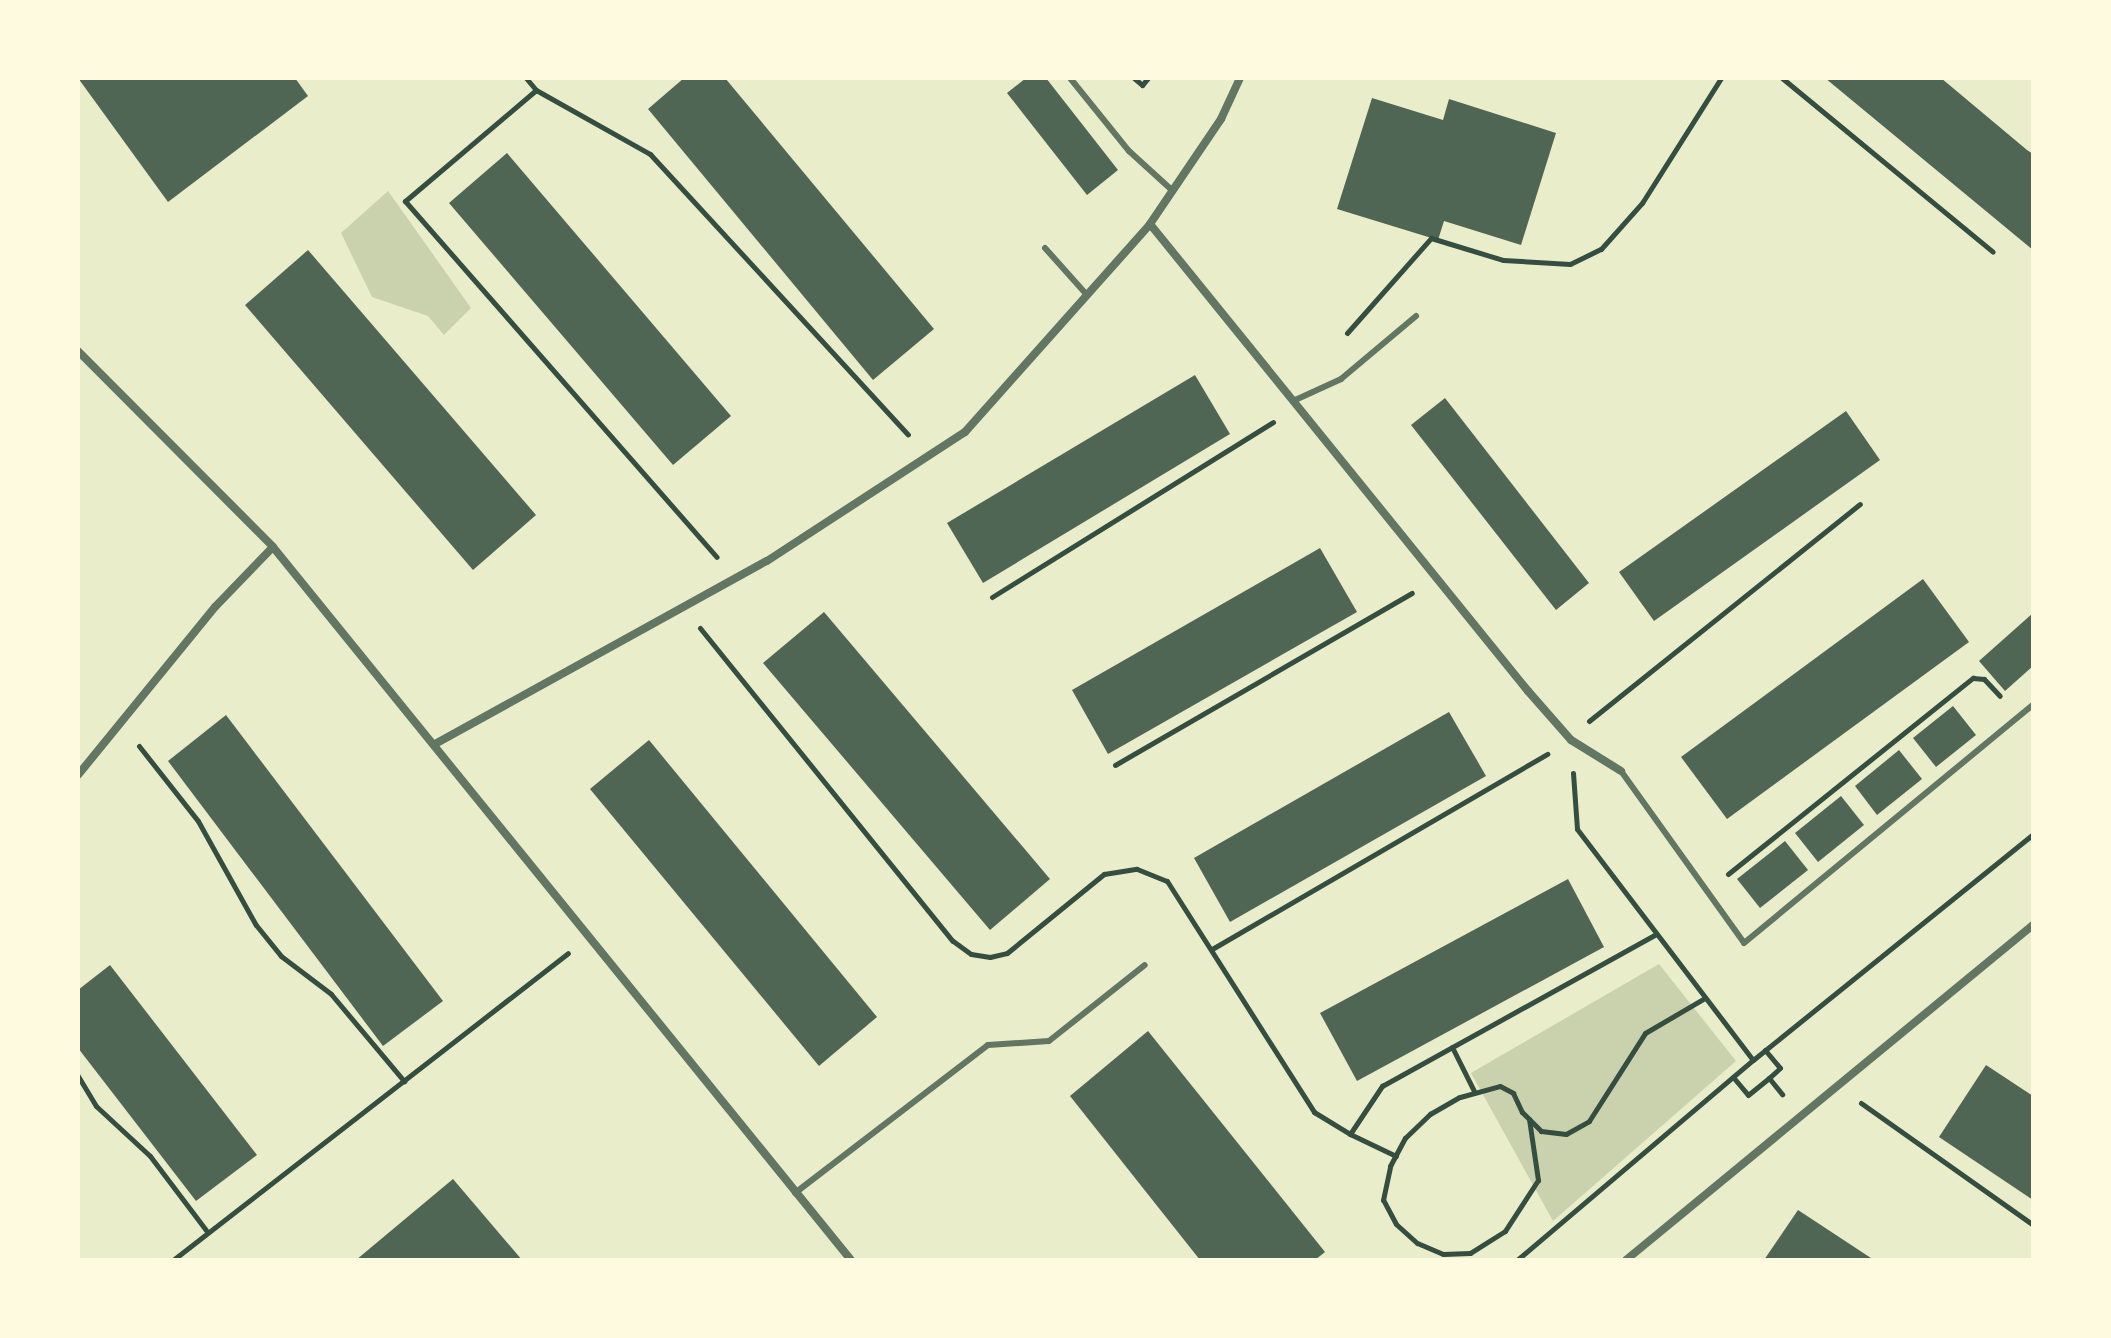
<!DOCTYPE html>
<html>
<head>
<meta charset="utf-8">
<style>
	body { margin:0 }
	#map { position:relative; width:2111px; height:1338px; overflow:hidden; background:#e9edc9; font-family:Barlow,sans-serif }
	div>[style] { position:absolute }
	.green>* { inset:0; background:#cad2ad }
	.building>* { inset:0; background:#4f6655 }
	.path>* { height:5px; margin:-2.5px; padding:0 2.5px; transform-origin:2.5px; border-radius:2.5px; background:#344e41 }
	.service>* { height:6px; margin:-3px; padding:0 3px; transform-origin:3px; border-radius:3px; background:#617663 }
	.minor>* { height:8px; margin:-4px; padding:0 4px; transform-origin:4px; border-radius:4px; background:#617663 }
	span { translate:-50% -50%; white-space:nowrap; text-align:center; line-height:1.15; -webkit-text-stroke:6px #fefae0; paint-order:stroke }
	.frame { position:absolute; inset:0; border:80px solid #fefae0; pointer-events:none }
</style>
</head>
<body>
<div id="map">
	<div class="green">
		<i style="clip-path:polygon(388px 191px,471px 308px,444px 335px,428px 316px,372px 297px,341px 233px)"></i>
		<i style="clip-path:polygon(1659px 964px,1736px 1061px,1553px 1221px,1471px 1073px)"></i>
	</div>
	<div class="building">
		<i style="clip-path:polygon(78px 78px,295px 78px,308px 96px,168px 202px)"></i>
		<i style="clip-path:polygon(684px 78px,725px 78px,934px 329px,873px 380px,648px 109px)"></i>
		<i style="clip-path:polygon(1026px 78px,1046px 78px,1118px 170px,1087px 195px,1007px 93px)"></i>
		<i style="clip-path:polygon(1825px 78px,1941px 78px,2027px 150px,2033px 154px,2033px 250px)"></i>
		<i style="clip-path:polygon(1372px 98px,1443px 120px,1449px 99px,1556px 133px,1521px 245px,1444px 221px,1438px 240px,1337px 209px)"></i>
		<i style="clip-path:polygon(507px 153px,731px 416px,673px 465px,449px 203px)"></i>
		<i style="clip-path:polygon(308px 250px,536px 515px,473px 570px,245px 305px)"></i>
		<i style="clip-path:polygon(1195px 375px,1230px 434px,983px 583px,947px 523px)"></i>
		<i style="clip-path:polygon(1445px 398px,1589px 583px,1556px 610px,1411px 425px)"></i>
		<i style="clip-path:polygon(1846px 411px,1880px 460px,1654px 621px,1619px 572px)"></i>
		<i style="clip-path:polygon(1320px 548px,1357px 612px,1108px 754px,1072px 690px)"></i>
		<i style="clip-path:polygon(1923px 579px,1969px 642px,1727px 819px,1681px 757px)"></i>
		<i style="clip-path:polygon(824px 612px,1050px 879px,990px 930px,763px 663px)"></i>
		<i style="clip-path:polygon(2033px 613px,2033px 666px,2005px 691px,1979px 661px)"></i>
		<i style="clip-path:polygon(1953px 706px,1976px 735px,1936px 767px,1913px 738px)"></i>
		<i style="clip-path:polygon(1449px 712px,1486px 776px,1230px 922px,1194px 858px)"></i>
		<i style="clip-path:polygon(226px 715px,443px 1001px,383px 1046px,168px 761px)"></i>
		<i style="clip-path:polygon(649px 740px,877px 1017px,819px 1066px,590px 789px)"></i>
		<i style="clip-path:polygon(1899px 750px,1922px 779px,1877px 815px,1855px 786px)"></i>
		<i style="clip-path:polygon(1841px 796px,1864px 825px,1818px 862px,1795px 833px)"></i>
		<i style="clip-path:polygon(1785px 841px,1808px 870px,1760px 908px,1737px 879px)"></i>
		<i style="clip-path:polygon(1568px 879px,1604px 947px,1357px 1081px,1320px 1013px)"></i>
		<i style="clip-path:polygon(110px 965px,257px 1155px,196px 1201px,78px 1048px,78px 990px)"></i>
		<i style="clip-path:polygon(1148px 1031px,1325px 1252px,1315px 1260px,1200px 1260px,1070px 1096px)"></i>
		<i style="clip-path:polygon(1986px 1065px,2033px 1096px,2033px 1200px,1939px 1137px)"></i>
		<i style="clip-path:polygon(453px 1179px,522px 1260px,356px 1260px)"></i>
		<i style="clip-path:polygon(1798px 1210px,1874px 1260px,1764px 1260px)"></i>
	</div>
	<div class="path">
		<i style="left:526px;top:78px;width:16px;rotate:50deg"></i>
		<i style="left:536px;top:90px;width:131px;rotate:29.3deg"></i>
		<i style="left:650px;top:154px;width:381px;rotate:47.4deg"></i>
		<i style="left:1134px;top:78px;width:11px;rotate:41deg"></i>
		<i style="left:1142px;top:85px;width:9px;rotate:-49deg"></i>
		<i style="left:1782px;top:78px;width:273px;rotate:39.5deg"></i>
		<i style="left:536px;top:90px;width:172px;rotate:139.7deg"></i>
		<i style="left:405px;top:201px;width:473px;rotate:48.8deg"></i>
		<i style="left:1347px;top:333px;width:127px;rotate:-48.5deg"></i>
		<i style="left:1431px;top:238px;width:75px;rotate:17deg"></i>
		<i style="left:1503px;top:260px;width:67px;rotate:3.4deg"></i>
		<i style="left:1570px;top:264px;width:34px;rotate:-26deg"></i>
		<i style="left:1601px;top:249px;width:62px;rotate:-48.3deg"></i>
		<i style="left:1642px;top:203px;width:148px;rotate:-57.7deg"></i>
		<i style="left:992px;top:597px;width:331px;rotate:-31.9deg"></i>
		<i style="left:700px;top:628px;width:402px;rotate:51.1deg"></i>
		<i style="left:953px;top:941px;width:22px;rotate:36deg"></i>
		<i style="left:971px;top:954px;width:19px;rotate:9deg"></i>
		<i style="left:990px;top:957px;width:17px;rotate:-13deg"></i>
		<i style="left:1007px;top:953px;width:125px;rotate:-39.2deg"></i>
		<i style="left:1104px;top:874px;width:33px;rotate:-9deg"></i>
		<i style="left:1137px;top:869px;width:32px;rotate:22deg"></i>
		<i style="left:1167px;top:881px;width:274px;rotate:57.5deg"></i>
		<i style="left:1314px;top:1112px;width:42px;rotate:31.4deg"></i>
		<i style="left:1350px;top:1134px;width:58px;rotate:-56.3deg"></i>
		<i style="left:1382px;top:1086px;width:313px;rotate:-29deg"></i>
		<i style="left:1589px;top:721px;width:347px;rotate:-38.7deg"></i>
		<i style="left:139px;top:746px;width:95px;rotate:51.8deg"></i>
		<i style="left:198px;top:821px;width:119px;rotate:60.9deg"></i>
		<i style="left:256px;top:925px;width:40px;rotate:51deg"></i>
		<i style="left:281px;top:956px;width:63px;rotate:37.2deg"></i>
		<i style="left:331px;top:994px;width:114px;rotate:50deg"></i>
		<i style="left:1115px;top:765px;width:343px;rotate:-30.1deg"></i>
		<i style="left:1573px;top:773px;width:56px;rotate:85.9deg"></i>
		<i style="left:1577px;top:829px;width:290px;rotate:52.7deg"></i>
		<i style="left:1728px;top:874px;width:314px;rotate:-38.7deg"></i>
		<i style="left:1973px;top:678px;width:11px;rotate:5deg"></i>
		<i style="left:1984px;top:679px;width:23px;rotate:47deg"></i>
		<i style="left:1212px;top:949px;width:388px;rotate:-30.2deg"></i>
		<i style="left:1452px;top:1047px;width:49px;rotate:63.4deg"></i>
		<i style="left:1765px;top:1050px;width:23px;rotate:50deg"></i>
		<i style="left:1780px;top:1068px;width:15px;rotate:138deg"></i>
		<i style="left:1769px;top:1078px;width:21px;rotate:51deg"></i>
		<i style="left:78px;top:1076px;width:35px;rotate:59deg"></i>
		<i style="left:96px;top:1106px;width:74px;rotate:42.8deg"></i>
		<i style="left:150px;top:1156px;width:93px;rotate:52.9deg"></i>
		<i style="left:1733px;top:1077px;width:23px;rotate:50deg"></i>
		<i style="left:1748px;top:1095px;width:27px;rotate:-39deg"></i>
		<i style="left:1861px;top:1103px;width:211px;rotate:35.3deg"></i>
		<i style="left:1529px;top:1119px;width:62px;rotate:81.6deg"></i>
		<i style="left:1538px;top:1180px;width:61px;rotate:122.9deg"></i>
		<i style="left:1505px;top:1231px;width:41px;rotate:147.8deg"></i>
		<i style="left:1470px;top:1253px;width:27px;rotate:178deg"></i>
		<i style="left:1443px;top:1254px;width:28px;rotate:-157deg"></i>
		<i style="left:1417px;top:1243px;width:28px;rotate:-138deg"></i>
		<i style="left:1396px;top:1224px;width:27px;rotate:-118deg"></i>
		<i style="left:1383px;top:1200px;width:35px;rotate:-78deg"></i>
		<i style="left:1390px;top:1166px;width:32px;rotate:-62deg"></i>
		<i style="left:1405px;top:1138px;width:35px;rotate:-44deg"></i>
		<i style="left:1430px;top:1114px;width:34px;rotate:-30deg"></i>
		<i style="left:1460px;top:1097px;width:41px;rotate:-15.4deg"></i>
		<i style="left:1500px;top:1086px;width:15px;rotate:28deg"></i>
		<i style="left:1513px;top:1093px;width:21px;rotate:65deg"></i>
		<i style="left:1522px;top:1112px;width:27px;rotate:45deg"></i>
		<i style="left:1541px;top:1131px;width:25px;rotate:7deg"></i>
		<i style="left:1566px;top:1134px;width:26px;rotate:-29deg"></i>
		<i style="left:1589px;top:1121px;width:104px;rotate:-57.5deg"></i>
		<i style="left:1645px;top:1033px;width:69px;rotate:-30.3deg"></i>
		<i style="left:1350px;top:1134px;width:51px;rotate:25.6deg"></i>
		<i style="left:173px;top:1260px;width:500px;rotate:-37.85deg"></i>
		<i style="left:1517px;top:1260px;width:309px;rotate:-40.3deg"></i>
		<i style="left:1753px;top:1060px;width:360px;rotate:-38.9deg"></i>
	</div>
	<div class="service">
		<i style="left:1070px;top:78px;width:94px;rotate:51.1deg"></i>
		<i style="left:1129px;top:151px;width:59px;rotate:42.3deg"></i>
		<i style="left:1045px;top:248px;width:63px;rotate:48.2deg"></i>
		<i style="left:1293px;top:401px;width:53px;rotate:-24.6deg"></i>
		<i style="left:1341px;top:379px;width:98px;rotate:-40deg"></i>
		<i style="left:1621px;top:771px;width:211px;rotate:54.4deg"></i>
		<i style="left:1744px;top:943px;width:374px;rotate:-39.5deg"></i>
		<i style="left:795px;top:1193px;width:243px;rotate:-37.5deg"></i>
		<i style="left:988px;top:1045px;width:61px;rotate:-3.8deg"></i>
		<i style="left:1049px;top:1041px;width:122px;rotate:-38.4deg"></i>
	</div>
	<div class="minor">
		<i style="left:1150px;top:224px;width:601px;rotate:51.01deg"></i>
		<i style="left:1528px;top:691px;width:65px;rotate:48.7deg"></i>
		<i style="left:1571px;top:740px;width:59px;rotate:31.8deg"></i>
		<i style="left:78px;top:351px;width:276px;rotate:45.1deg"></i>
		<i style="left:273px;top:547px;width:918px;rotate:50.97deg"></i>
		<i style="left:435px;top:744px;width:379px;rotate:-28.9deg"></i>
		<i style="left:767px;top:561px;width:236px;rotate:-33.1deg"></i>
		<i style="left:965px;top:432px;width:278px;rotate:-48.3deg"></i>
		<i style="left:1150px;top:224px;width:127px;rotate:-55.9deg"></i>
		<i style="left:1221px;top:119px;width:45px;rotate:-65.1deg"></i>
		<i style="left:78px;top:775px;width:217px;rotate:-50.8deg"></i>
		<i style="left:215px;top:607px;width:83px;rotate:-46deg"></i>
		<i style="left:1626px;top:1260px;width:527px;rotate:-39.46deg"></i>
	</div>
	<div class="frame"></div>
</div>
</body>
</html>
